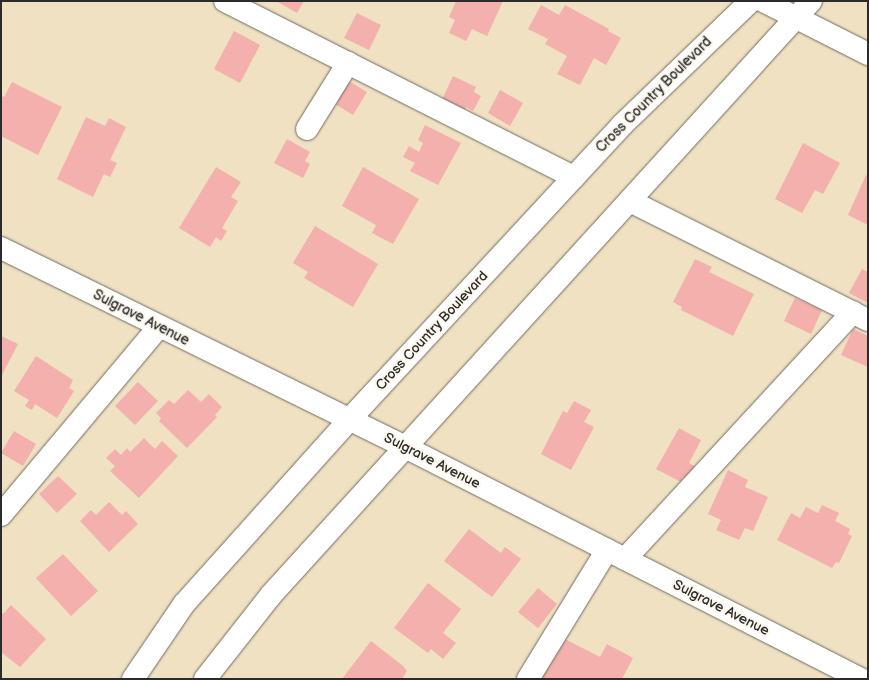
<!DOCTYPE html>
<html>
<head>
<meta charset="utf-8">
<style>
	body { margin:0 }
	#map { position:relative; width:869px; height:680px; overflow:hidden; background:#efe1c2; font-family:"Balsamiq Sans",sans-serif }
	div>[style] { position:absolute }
	.building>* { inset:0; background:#f3b0ac }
	.roads { filter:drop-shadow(0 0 1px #706b60) drop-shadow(0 0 1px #706b60) }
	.minor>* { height:22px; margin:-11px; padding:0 11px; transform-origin:11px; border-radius:11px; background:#fff }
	span { translate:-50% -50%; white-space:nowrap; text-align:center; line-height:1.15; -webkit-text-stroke:4px #fbf7ec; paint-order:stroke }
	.street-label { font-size:14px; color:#2b2b2b }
	.frame { position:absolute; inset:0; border:2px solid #2b2b2b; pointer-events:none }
</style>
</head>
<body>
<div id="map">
	<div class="building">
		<i style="clip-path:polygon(276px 1px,304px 1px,297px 13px)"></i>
		<i style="clip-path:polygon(456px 1px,503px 1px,487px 36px,472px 29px,466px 41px,449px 33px,455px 20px,449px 17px)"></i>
		<i style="clip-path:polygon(541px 5px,559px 15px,565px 5px,609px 29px,608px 31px,621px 38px,606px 65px,594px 58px,580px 85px,557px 74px,567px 56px,545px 44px,548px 39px,528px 29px)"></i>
		<i style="clip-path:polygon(357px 13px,381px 25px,369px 50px,344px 38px)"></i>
		<i style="clip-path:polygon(234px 31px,260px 45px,240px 83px,214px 69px)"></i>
		<i style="clip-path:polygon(453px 76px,476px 87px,474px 92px,481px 96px,473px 111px,466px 107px,464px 112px,442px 100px)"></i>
		<i style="clip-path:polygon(344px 78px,367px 92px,353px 115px,330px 101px)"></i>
		<i style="clip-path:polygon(12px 82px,62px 107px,38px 155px,1px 136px,1px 96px,4px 97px)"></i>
		<i style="clip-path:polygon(500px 90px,523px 103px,510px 126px,488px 113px)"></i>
		<i style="clip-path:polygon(86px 117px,105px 126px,109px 118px,126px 127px,110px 160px,117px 163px,110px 177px,104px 174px,93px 197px,57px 179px)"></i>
		<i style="clip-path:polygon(425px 125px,461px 143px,438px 185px,410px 171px,415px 163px,403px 157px,409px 146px,419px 152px,423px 143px,418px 140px)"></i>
		<i style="clip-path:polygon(287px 139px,310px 152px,305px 161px,310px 164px,303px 178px,274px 163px)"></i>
		<i style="clip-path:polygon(803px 143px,840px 163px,823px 194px,815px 190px,802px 213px,775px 199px)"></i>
		<i style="clip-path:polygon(216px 167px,241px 182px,231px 197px,238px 201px,222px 228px,227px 231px,221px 241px,216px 237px,210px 247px,179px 228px)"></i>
		<i style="clip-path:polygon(363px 167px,419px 199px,393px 244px,372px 233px,376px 225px,342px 206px)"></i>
		<i style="clip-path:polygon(866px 175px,868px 176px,868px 225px,848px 215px)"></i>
		<i style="clip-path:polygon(315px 226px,378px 264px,353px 307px,304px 278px,308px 272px,293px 263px)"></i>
		<i style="clip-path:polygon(695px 259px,712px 267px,709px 272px,754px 294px,733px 336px,681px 310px,682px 307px,673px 302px)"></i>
		<i style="clip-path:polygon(862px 269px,868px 272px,868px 303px,849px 293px)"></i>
		<i style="clip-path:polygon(795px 298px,822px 310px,811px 334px,784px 321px)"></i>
		<i style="clip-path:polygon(853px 329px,868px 336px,868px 367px,841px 355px)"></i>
		<i style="clip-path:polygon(1px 336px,18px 344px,1px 377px)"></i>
		<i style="clip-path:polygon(36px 356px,73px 380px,69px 388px,74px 391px,57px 418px,35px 404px,32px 410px,25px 406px,29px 400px,14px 391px)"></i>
		<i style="clip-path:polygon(138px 382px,158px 401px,135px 425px,115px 406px)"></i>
		<i style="clip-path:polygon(188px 390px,201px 402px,209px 394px,222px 407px,215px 415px,217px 417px,187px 448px,159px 421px,161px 418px,156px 413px,169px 400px,174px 404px)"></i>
		<i style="clip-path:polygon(574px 401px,591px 410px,584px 422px,594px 427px,571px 470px,541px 454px,563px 411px,567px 413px)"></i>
		<i style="clip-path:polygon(679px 428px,701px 440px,689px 463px,696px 467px,689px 480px,683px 477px,681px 482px,656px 469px)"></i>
		<i style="clip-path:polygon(14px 431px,36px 444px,23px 466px,1px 453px)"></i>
		<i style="clip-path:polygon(144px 438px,155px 449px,162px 441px,178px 456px,139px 498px,110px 471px,115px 466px,106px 458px,115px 449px,121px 455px,127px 448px,130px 452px)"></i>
		<i style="clip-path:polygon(728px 470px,748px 480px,745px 487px,768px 497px,753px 531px,745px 528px,739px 540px,716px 530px,721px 520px,708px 514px)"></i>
		<i style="clip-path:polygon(58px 476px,77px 494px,57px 513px,39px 494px)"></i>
		<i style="clip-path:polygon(109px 502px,122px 515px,126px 511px,138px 524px,109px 552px,80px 521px,91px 510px,96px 515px)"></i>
		<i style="clip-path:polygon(822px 505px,839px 513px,835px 521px,850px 529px,848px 534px,852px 536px,839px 563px,836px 562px,832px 568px,777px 540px,791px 513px,800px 518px,806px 507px,818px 513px)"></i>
		<i style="clip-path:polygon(469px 529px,501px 553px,505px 547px,521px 559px,492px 597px,444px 561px)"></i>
		<i style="clip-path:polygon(63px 554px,98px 591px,71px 616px,36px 578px)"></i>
		<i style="clip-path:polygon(428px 583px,461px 609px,443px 633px,456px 643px,443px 659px,431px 649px,428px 653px,394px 628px)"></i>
		<i style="clip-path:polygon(538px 588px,557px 604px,538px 628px,518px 612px)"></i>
		<i style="clip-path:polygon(11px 605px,46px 639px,20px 667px,1px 652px,1px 612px,3px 614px)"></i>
		<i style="clip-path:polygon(563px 638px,600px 657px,607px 644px,633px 658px,622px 679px,541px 679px)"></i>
		<i style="clip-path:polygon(371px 641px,403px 666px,407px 671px,402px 679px,342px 679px)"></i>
	</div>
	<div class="roads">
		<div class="minor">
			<i style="left:225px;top:1px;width:391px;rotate:26.8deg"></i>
			<i style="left:763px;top:1px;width:118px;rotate:26.8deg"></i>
			<i style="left:307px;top:129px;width:78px;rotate:-58.2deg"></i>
			<i style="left:630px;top:201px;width:266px;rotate:26.6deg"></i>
			<i style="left:1px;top:248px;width:450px;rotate:26.2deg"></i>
			<i style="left:405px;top:447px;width:512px;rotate:26.97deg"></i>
			<i style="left:1px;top:515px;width:246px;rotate:-50deg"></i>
			<i style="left:625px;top:559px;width:336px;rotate:-47.3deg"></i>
			<i style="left:133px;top:679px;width:91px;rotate:-55.8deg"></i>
			<i style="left:184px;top:604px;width:247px;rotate:-48.1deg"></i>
			<i style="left:349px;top:420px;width:402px;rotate:-47.2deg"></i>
			<i style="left:622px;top:125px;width:179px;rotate:-43.9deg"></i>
			<i style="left:205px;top:679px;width:107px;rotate:-51.8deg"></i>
			<i style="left:271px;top:595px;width:803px;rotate:-47.73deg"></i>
			<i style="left:528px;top:679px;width:151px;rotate:-58.5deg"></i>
		</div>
	</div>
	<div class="street-label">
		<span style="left:654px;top:95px;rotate:-45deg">Cross Country Boulevard</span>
		<span style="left:141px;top:318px;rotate:27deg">Sulgrave Avenue</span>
		<span style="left:432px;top:331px;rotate:-47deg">Cross Country Boulevard</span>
		<span style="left:432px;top:461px;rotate:27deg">Sulgrave Avenue</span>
		<span style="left:721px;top:608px;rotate:27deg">Sulgrave Avenue</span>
	</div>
	<div class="frame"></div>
</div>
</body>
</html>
